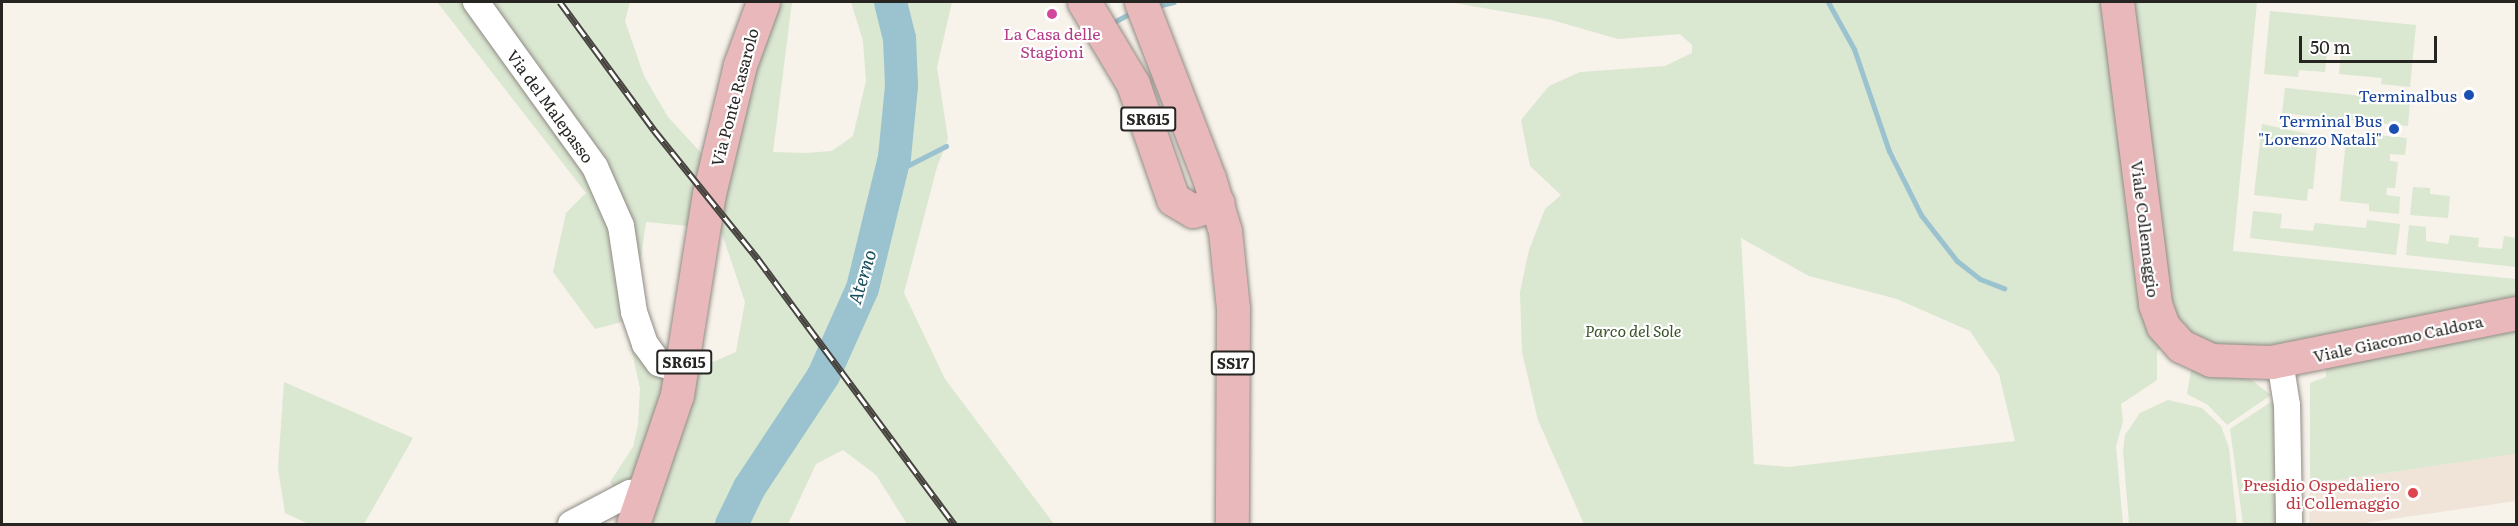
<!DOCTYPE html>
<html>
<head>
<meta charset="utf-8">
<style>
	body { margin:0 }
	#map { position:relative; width:2518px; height:526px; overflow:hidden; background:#f7f2ea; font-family:Literata,serif }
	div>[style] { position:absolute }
	.built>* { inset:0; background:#efe4d7 }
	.green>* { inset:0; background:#dae7d1 }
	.stream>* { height:5px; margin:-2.5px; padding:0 2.5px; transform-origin:2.5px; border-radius:2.5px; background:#9bc2cf }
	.river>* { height:33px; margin:-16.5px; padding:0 16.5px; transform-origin:16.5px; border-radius:16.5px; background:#9bc2cf }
	.roads { filter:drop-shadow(0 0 2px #908b85) drop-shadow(0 0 2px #908b85) }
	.minor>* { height:26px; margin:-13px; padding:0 13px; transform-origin:13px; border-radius:13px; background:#fff }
	.major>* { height:33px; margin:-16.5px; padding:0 16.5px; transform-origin:16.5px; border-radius:16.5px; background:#e8b8bb }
	.rail>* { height:7px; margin-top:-3.5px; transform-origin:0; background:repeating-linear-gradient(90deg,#fff 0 14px,#474440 0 28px); box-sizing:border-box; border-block:2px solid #474440 }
	.dots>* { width:16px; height:16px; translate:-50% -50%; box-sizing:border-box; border:3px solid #fff; border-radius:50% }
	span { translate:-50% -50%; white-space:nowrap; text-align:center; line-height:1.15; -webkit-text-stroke:4.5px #fff; paint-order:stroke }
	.shield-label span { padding:2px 4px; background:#fff; border:2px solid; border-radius:4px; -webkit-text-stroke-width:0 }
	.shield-label { font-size:15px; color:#272522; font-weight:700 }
	.hotel-label { font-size:16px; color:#b23c85 }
	.transit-label { font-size:16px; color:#164399 }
	.right { translate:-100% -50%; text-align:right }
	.street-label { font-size:16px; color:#272522 }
	.park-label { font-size:16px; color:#395225; font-style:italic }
	.health-label { font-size:16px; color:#be3a42 }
	.water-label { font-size:18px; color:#174d5c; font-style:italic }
	.frame { position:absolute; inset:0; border:3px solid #272522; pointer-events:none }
	.scale { position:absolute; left:2299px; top:36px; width:138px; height:27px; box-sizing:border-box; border:3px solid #272522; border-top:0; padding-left:8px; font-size:18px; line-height:21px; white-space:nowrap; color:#272522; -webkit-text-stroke:4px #fff; paint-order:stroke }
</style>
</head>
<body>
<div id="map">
	<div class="built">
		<i style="clip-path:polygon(2516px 454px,2516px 501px,2357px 524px,2309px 524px,2310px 484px)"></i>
	</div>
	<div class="green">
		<i style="clip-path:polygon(437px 2px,630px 2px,625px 21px,644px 76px,668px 117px,703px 155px,689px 226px,646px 222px,637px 286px,645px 349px,692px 371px,736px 352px,745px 302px,719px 225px,755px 54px,776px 2px,792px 2px,773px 152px,807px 153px,832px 151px,853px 136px,866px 81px,863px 41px,851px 2px,952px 2px,937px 67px,948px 139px,937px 167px,904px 293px,945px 379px,1054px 524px,907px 524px,876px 475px,843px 450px,816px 464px,788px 524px,640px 524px,610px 482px,633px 447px,638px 425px,640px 388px,625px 321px,595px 329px,553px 272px,566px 213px,586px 193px)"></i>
		<i style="clip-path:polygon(evenodd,1449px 2px,2257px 2px,2233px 251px,2516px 279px,2516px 301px,2280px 349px,2215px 344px,2182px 329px,2157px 351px,2157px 380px,2121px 404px,2123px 421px,2116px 446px,2123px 524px,1584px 524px,1538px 420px,1522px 352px,1520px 292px,1529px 250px,1545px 209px,1561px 195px,1530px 166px,1521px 120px,1549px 86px,1580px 72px,1665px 66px,1692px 53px,1692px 45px,1680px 34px,1618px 39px,1552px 20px,1449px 2px,1741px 238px,1809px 276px,1897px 299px,1970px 331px,1999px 374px,2015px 441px,1788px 467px,1754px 464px,1741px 238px)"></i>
		<i style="clip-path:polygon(2270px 11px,2416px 25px,2410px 87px,2381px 84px,2382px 78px,2339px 74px,2342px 43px,2328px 42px,2325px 72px,2299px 70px,2298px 77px,2264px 74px)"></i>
		<i style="clip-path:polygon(2285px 88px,2410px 101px,2408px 126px,2282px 113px)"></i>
		<i style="clip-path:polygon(2262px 124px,2318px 136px,2313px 189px,2308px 189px,2307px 201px,2254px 195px)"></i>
		<i style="clip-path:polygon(2377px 135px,2407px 138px,2405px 155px,2390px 154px,2390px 161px,2398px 162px,2395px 188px,2387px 188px,2386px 195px,2400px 197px,2399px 214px,2369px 211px,2369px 204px,2340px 201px,2346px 139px,2376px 141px)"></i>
		<i style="clip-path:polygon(2413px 187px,2430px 188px,2430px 194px,2450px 196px,2448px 218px,2410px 215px)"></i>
		<i style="clip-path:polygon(2253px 211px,2282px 214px,2280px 228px,2313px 231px,2315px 223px,2366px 228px,2367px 220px,2400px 224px,2396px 255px,2250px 238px)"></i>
		<i style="clip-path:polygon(2409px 225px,2426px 227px,2426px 241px,2448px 244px,2450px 235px,2479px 238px,2478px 247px,2502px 249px,2504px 236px,2516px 238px,2516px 267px,2406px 255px)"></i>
		<i style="clip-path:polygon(2516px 328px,2516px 454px,2310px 484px,2310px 383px,2326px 377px,2326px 366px)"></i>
		<i style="clip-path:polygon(2192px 365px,2250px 379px,2271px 395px,2227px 425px,2208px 405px,2187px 394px)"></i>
		<i style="clip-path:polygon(284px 382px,413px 438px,364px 524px,309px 524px,285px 513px,278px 468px)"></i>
		<i style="clip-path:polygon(2168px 400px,2202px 408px,2221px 426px,2229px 448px,2237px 524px,2129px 524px,2123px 451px,2125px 435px,2140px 413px)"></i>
		<i style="clip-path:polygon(2274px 400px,2282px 524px,2243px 524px,2230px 429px)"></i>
	</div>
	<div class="stream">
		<i style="left:1828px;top:2px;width:54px;rotate:61deg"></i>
		<i style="left:1854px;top:49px;width:108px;rotate:71.1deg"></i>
		<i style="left:1889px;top:151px;width:72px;rotate:63.4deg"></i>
		<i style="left:1921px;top:215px;width:58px;rotate:52deg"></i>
		<i style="left:1957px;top:261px;width:29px;rotate:38deg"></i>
		<i style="left:1980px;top:279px;width:26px;rotate:21deg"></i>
		<i style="left:1157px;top:6px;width:17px;rotate:-13deg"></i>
		<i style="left:1112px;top:23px;width:17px;rotate:-28deg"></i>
		<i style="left:889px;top:175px;width:64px;rotate:-27deg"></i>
	</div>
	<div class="river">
		<i style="left:731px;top:524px;width:41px;rotate:-64.1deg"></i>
		<i style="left:749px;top:487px;width:134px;rotate:-56.5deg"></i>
		<i style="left:823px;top:375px;width:95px;rotate:-65.9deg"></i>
		<i style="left:862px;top:288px;width:135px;rotate:-76.3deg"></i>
		<i style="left:894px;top:157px;width:72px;rotate:-84.4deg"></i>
		<i style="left:901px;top:85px;width:47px;rotate:-92.4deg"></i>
		<i style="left:899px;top:38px;width:37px;rotate:-104deg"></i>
	</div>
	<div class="roads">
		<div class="minor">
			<i style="left:476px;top:2px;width:203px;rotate:54.2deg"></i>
			<i style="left:595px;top:167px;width:64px;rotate:66.2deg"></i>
			<i style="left:621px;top:226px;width:87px;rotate:81.4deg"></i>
			<i style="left:634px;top:312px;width:34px;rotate:71deg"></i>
			<i style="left:645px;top:344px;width:24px;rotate:54deg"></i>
			<i style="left:659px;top:363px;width:24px;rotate:17deg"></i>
			<i style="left:2280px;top:361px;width:45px;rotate:81deg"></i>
			<i style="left:2287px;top:405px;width:119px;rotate:89deg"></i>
			<i style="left:571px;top:524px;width:67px;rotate:-27.7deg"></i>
			<i style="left:630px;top:493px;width:15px;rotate:-8deg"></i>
		</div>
		<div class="major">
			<i style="left:1084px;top:2px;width:96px;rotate:59.1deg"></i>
			<i style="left:1133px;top:84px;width:122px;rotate:70.8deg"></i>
			<i style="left:1173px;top:199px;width:23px;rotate:31deg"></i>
			<i style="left:1193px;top:211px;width:26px;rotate:-18deg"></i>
			<i style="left:1141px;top:2px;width:189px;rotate:68.9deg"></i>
			<i style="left:1209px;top:178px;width:55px;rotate:73.2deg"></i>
			<i style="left:1225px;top:231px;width:77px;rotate:84.1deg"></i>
			<i style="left:1233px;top:308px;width:216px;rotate:90.3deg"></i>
			<i style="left:2117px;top:2px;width:304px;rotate:82.8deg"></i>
			<i style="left:2155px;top:304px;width:23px;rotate:70deg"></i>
			<i style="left:2163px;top:326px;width:27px;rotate:48deg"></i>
			<i style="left:2181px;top:346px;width:33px;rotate:25deg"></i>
			<i style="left:2211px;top:360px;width:60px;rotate:1.9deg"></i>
			<i style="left:2271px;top:362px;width:250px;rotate:-11.3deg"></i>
			<i style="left:633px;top:524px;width:136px;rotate:-71.2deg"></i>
			<i style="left:677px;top:395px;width:204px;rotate:-81deg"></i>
			<i style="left:709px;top:194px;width:133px;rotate:-76.5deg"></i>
			<i style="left:740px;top:65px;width:67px;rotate:-69.9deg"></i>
		</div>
	</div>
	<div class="rail">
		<i style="left:560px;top:2px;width:159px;rotate:53.7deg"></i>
		<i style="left:654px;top:130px;width:166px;rotate:51.1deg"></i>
		<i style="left:758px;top:259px;width:330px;rotate:53.5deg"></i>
	</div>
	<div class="dots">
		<i style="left:1052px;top:14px;background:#d1479c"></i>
		<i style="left:2469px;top:95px;background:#1a4fb4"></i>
		<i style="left:2394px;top:129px;background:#1a4fb4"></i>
		<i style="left:2413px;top:493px;background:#e0444e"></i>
	</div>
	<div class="shield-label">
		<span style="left:1148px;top:119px">SR615</span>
		<span style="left:684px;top:362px">SR615</span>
		<span style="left:1233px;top:363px">SS17</span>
	</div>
	<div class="hotel-label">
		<span style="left:1052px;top:42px">La Casa delle<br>Stagioni</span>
	</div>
	<div class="transit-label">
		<span class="right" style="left:2457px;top:95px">Terminalbus</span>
		<span class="right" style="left:2382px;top:129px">Terminal Bus<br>"Lorenzo Natali"</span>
	</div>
	<div class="street-label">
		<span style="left:734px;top:97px;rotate:-75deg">Via Ponte Rasarolo</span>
		<span style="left:551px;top:106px;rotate:54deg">Via del Malepasso</span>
		<span style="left:2146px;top:229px;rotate:83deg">Viale Collemaggio</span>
		<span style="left:2398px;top:338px;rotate:-12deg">Viale Giacomo Caldora</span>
	</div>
	<div class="park-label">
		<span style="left:1633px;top:330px">Parco del Sole</span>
	</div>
	<div class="health-label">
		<span class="right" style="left:2400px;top:493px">Presidio Ospedaliero<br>di Collemaggio</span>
	</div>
	<div class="water-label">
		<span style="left:862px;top:277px;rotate:-73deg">Aterno</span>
	</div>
	<div class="frame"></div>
	<div class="scale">50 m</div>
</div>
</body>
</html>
